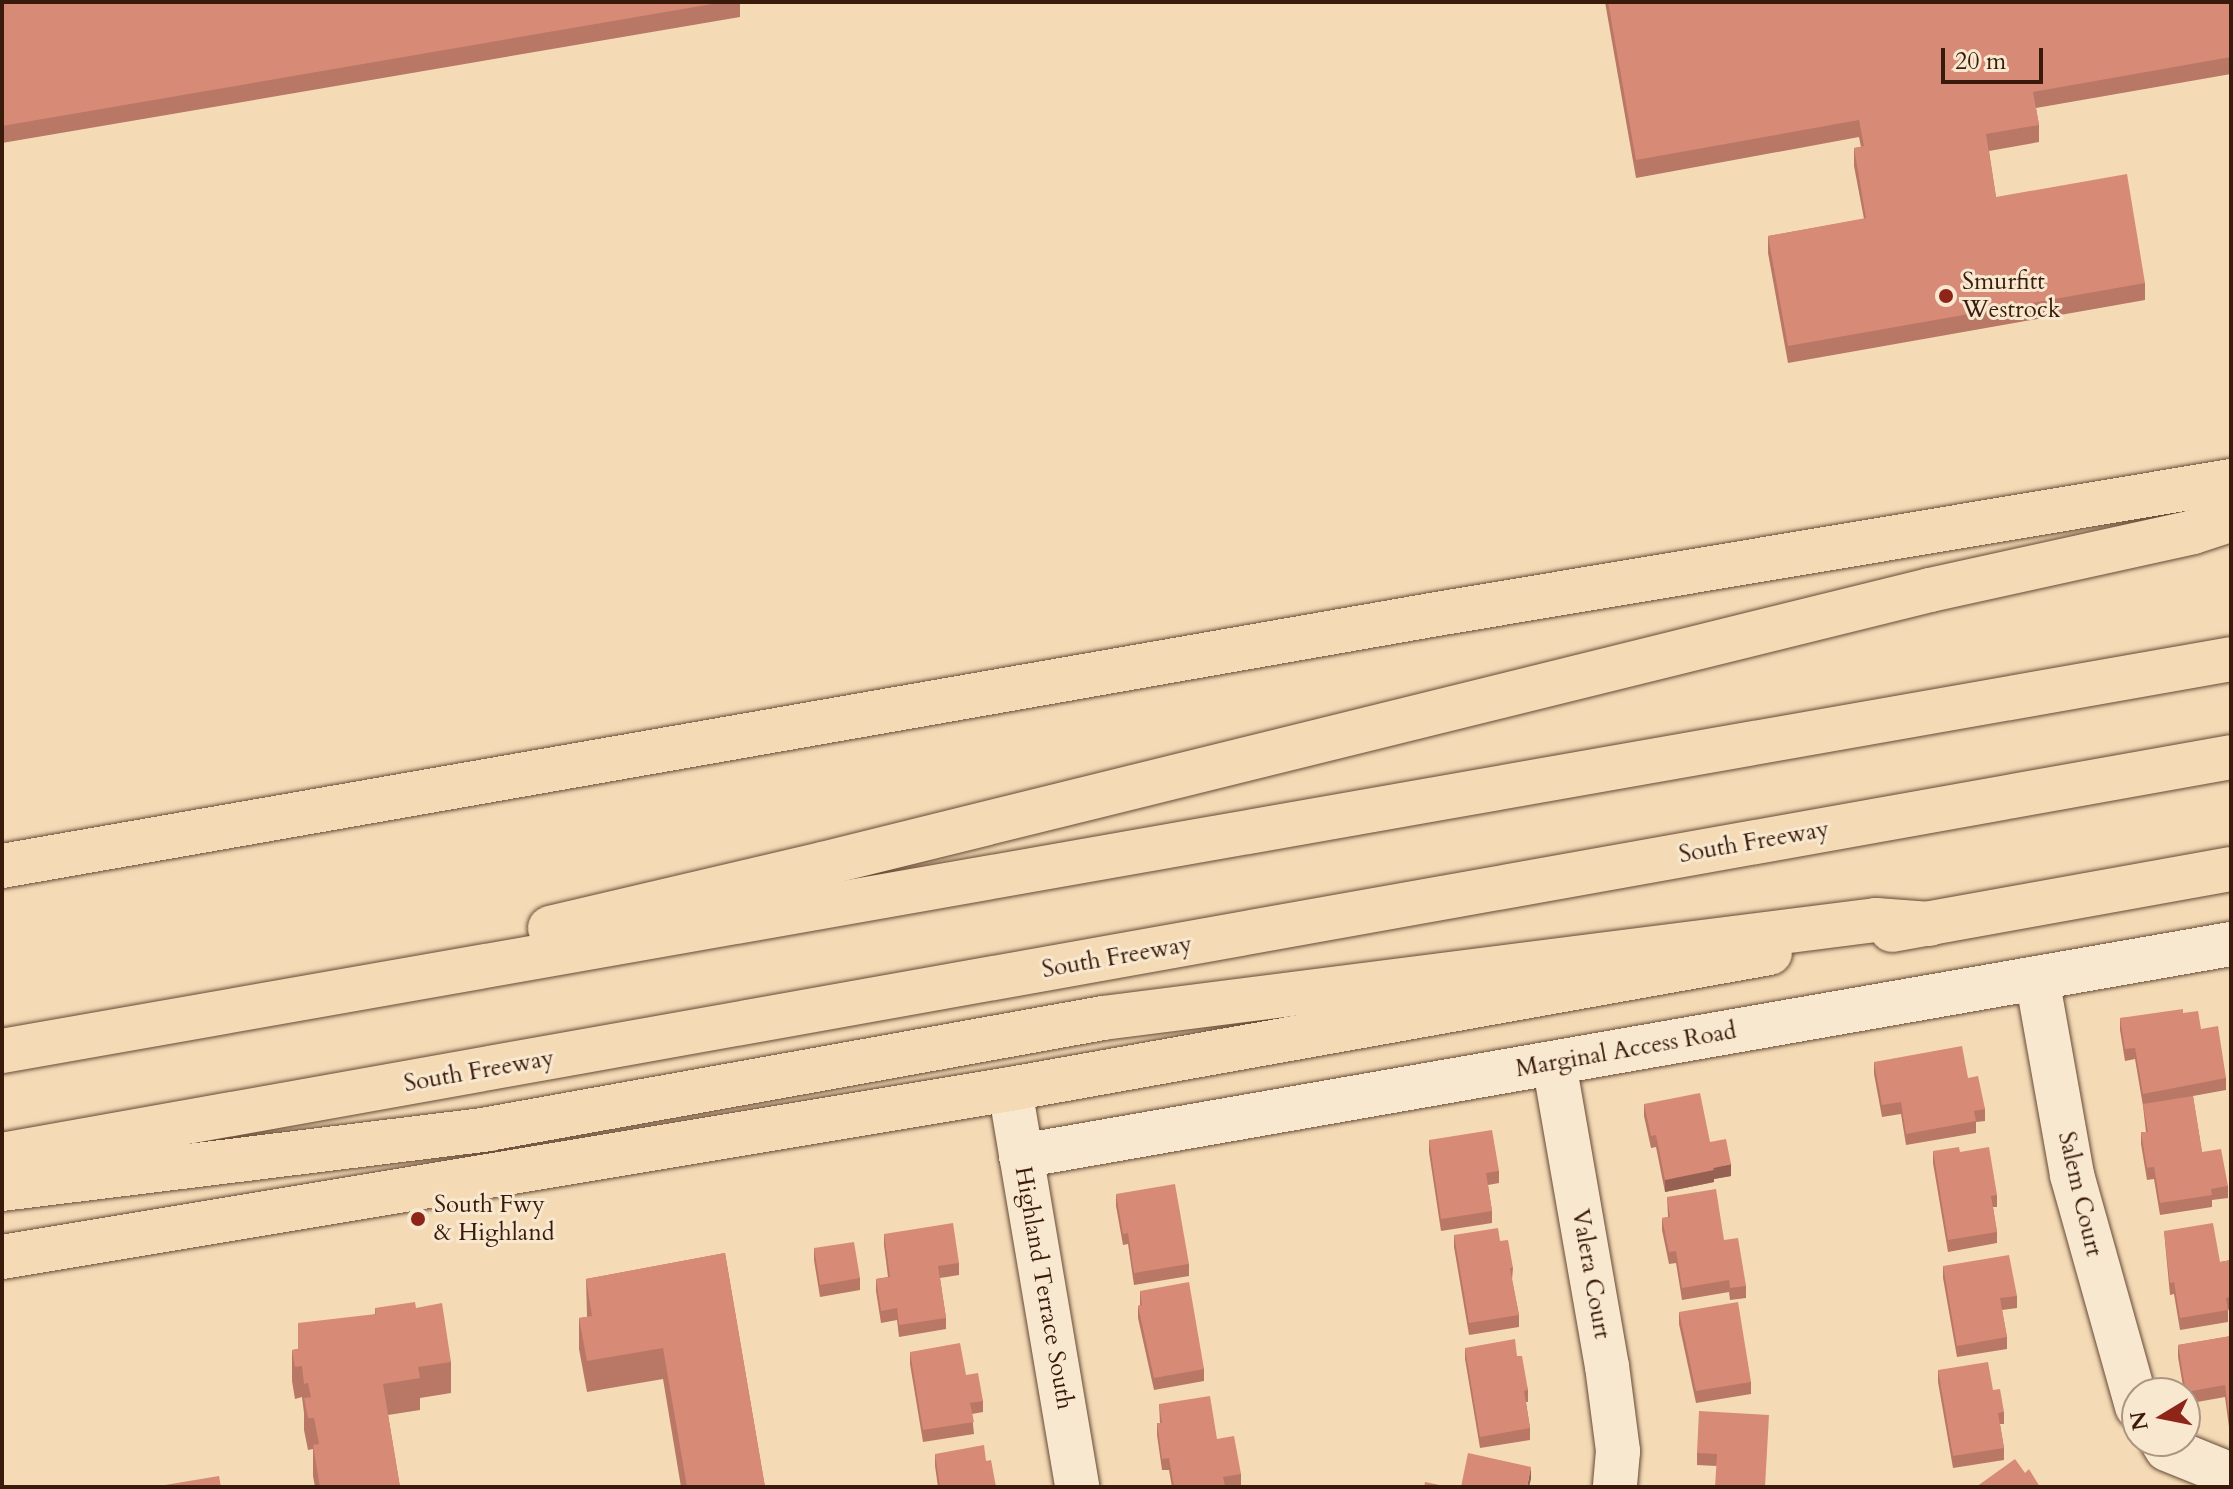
<!DOCTYPE html>
<html>
<head>
<meta charset="utf-8">
<style>
	body { margin:0 }
	#map { position:relative; width:2233px; height:1489px; overflow:hidden; background:#f4dbb6; font-family:Cardo,serif }
	div>[style] { position:absolute }
	.roads { filter:drop-shadow(0 0 2px #684a36) drop-shadow(0 0 2px #684a36) }
	.minor>* { height:44px; margin:-22px; padding:0 22px; transform-origin:22px; border-radius:22px; background:#f8e8d0 }
	.major>* { height:44px; margin:-22px; padding:0 22px; transform-origin:22px; border-radius:22px; background:#f4dbb6 }
	.highway>* { height:44px; margin:-22px; padding:0 22px; transform-origin:22px; border-radius:22px; background:#f4dbb6 }
	.wall>* { inset:0; background:#b97765 }
	.shaded-wall>* { inset:0; background:#966152 }
	.building>* { inset:0; background:#d78a75 }
	.dots>* { width:22px; height:22px; translate:-50% -50%; box-sizing:border-box; border:4px solid #f8e8d0; border-radius:50% }
	span { translate:-50% -50%; white-space:nowrap; text-align:center; line-height:1.15; -webkit-text-stroke:6px #f8e8d0; paint-order:stroke }
	.poi-label { font-size:24px; color:#3a1a0b }
	.left { translate:0 -50%; text-align:left }
	.street-label { font-size:24px; color:#3a1a0b }
	.frame { position:absolute; inset:0; border:4px solid #3a1a0b; pointer-events:none }
	.north { position:absolute; left:2121px; top:1377px; width:80px; height:80px; box-sizing:border-box; background:#f8e8d0; border:2px solid #ac9681; border-radius:50%; rotate:260deg; font-size:22px; font-weight:700; line-height:32px; text-align:center; color:#3a1a0b }
	.north::after { content:''; display:block; margin:auto; width:28px; height:36px; background:#8f2418; clip-path:polygon(50% 0,100% 100%,50% 72%,0 100%) }
	.scale { position:absolute; left:1941px; top:48px; width:102px; height:36px; box-sizing:border-box; border:4px solid #3a1a0b; border-top:0; padding-left:10px; font-size:24px; line-height:28px; white-space:nowrap; color:#3a1a0b; -webkit-text-stroke:6px #f8e8d0; paint-order:stroke }
</style>
</head>
<body>
<div id="map">
	<div class="roads">
		<div class="minor">
			<i style="left:2037px;top:978px;width:200px;rotate:79.9deg"></i>
			<i style="left:2072px;top:1175px;width:241px;rotate:74.3deg"></i>
			<i style="left:1554px;top:1063px;width:308px;rotate:80.1deg"></i>
			<i style="left:1607px;top:1366px;width:86px;rotate:82.6deg"></i>
			<i style="left:1618px;top:1451px;width:36px;rotate:95deg"></i>
			<i style="left:1010px;top:1089px;width:404px;rotate:80.4deg"></i>
			<i style="left:1021px;top:1156px;width:1228px;rotate:-9.94deg"></i>
			<i style="left:2162px;top:1441px;width:9px;rotate:58deg"></i>
			<i style="left:2167px;top:1449px;width:69px;rotate:22.1deg"></i>
		</div>
		<div class="major">
			<i style="left:2px;top:866px;width:1469px;rotate:-9.96deg"></i>
			<i style="left:1449px;top:612px;width:793px;rotate:-9.51deg"></i>
			<i style="left:1892px;top:930px;width:344px;rotate:-10.2deg"></i>
			<i style="left:2px;top:1257px;width:1022px;rotate:-9.46deg"></i>
			<i style="left:1010px;top:1089px;width:772px;rotate:-10.15deg"></i>
		</div>
		<div class="highway">
			<i style="left:550px;top:928px;width:279px;rotate:-13.2deg"></i>
			<i style="left:822px;top:864px;width:1141px;rotate:-13.89deg"></i>
			<i style="left:1930px;top:590px;width:269px;rotate:-12.4deg"></i>
			<i style="left:2193px;top:532px;width:40px;rotate:-18deg"></i>
			<i style="left:2px;top:1051px;width:2263px;rotate:-9.97deg"></i>
			<i style="left:2px;top:1155px;width:2264px;rotate:-10.12deg"></i>
			<i style="left:2px;top:1189px;width:490px;rotate:-7deg"></i>
			<i style="left:488px;top:1129px;width:625px;rotate:-10.23deg"></i>
			<i style="left:1103px;top:1018px;width:779px;rotate:-7.23deg"></i>
			<i style="left:1876px;top:920px;width:54px;rotate:4.2deg"></i>
		</div>
	</div>
	<div class="wall">
		<i style="clip-path:polygon(2px 2px,740px 2px,740px 17px,2px 143px)"></i>
		<i style="clip-path:polygon(1605px 2px,2231px 2px,2231px 74px,2036px 108px,2039px 125px,2039px 142px,1989px 151px,1996px 197px,2145px 283px,2145px 300px,1788px 363px,1768px 253px,1768px 236px,1864px 219px,1854px 166px,1854px 148px,1861px 147px,1859px 137px,1636px 178px)"></i>
		<i style="clip-path:polygon(2183px 1013px,2201px 1029px,2226px 1078px,2226px 1090px,2193px 1096px,2202px 1152px,2228px 1186px,2228px 1198px,2212px 1200px,2212px 1207px,2160px 1215px,2154px 1179px,2147px 1180px,2141px 1144px,2141px 1132px,2146px 1132px,2143px 1106px,2135px 1059px,2125px 1061px,2120px 1030px,2120px 1018px)"></i>
		<i style="clip-path:polygon(1874px 1062px,1968px 1078px,1985px 1109px,1985px 1121px,1976px 1122px,1976px 1133px,1906px 1145px,1901px 1114px,1882px 1117px,1874px 1074px)"></i>
		<i style="clip-path:polygon(1644px 1104px,1710px 1142px,1731px 1176px,1714px 1179px,1714px 1182px,1665px 1192px,1656px 1147px,1651px 1148px,1644px 1116px)"></i>
		<i style="clip-path:polygon(1429px 1140px,1499px 1171px,1499px 1183px,1488px 1185px,1492px 1211px,1492px 1223px,1441px 1231px,1429px 1152px)"></i>
		<i style="clip-path:polygon(1933px 1151px,1960px 1152px,1997px 1195px,1997px 1207px,1993px 1207px,1997px 1232px,1997px 1243px,1948px 1252px,1933px 1163px)"></i>
		<i style="clip-path:polygon(1116px 1194px,1189px 1264px,1189px 1276px,1134px 1285px,1128px 1244px,1123px 1245px,1116px 1206px)"></i>
		<i style="clip-path:polygon(1667px 1197px,1724px 1240px,1746px 1286px,1746px 1298px,1730px 1300px,1729px 1292px,1682px 1300px,1676px 1263px,1669px 1264px,1662px 1230px,1662px 1218px,1668px 1217px)"></i>
		<i style="clip-path:polygon(2164px 1231px,2220px 1262px,2231px 1260px,2231px 1309px,2228px 1310px,2228px 1322px,2180px 1330px,2174px 1294px,2170px 1295px)"></i>
		<i style="clip-path:polygon(884px 1234px,959px 1263px,959px 1275px,940px 1278px,946px 1318px,946px 1329px,899px 1337px,897px 1320px,881px 1323px,876px 1291px,876px 1279px,888px 1277px,884px 1245px)"></i>
		<i style="clip-path:polygon(1454px 1235px,1500px 1241px,1513px 1268px,1512px 1280px,1519px 1315px,1519px 1327px,1469px 1335px,1454px 1247px)"></i>
		<i style="clip-path:polygon(814px 1248px,860px 1278px,860px 1290px,820px 1297px,814px 1260px)"></i>
		<i style="clip-path:polygon(725px 1253px,765px 1487px,681px 1487px,663px 1379px,587px 1392px,579px 1349px,579px 1318px,587px 1317px,586px 1279px)"></i>
		<i style="clip-path:polygon(1943px 1266px,2017px 1296px,2017px 1308px,2002px 1310px,2007px 1337px,2007px 1349px,1957px 1357px,1943px 1278px)"></i>
		<i style="clip-path:polygon(1140px 1291px,1204px 1369px,1204px 1381px,1154px 1390px,1138px 1318px,1138px 1306px,1140px 1305px)"></i>
		<i style="clip-path:polygon(375px 1308px,416px 1308px,451px 1362px,451px 1393px,420px 1398px,420px 1410px,388px 1415px,400px 1487px,315px 1487px,313px 1476px,313px 1449px,308px 1450px,304px 1430px,304px 1413px,302px 1397px,295px 1399px,292px 1381px,292px 1350px,298px 1349px,375px 1314px)"></i>
		<i style="clip-path:polygon(1679px 1312px,1751px 1382px,1751px 1394px,1696px 1403px,1679px 1324px)"></i>
		<i style="clip-path:polygon(2231px 1336px,2231px 1427px,2229px 1427px,2225px 1397px,2186px 1404px,2178px 1357px,2178px 1345px)"></i>
		<i style="clip-path:polygon(1465px 1348px,1517px 1356px,1528px 1390px,1528px 1402px,1526px 1402px,1530px 1428px,1530px 1440px,1480px 1448px,1465px 1359px)"></i>
		<i style="clip-path:polygon(910px 1352px,966px 1375px,983px 1401px,983px 1412px,972px 1414px,974px 1434px,923px 1442px,910px 1364px)"></i>
		<i style="clip-path:polygon(1938px 1370px,2004px 1412px,2004px 1424px,2000px 1424px,2004px 1448px,2004px 1460px,1953px 1468px,1938px 1382px)"></i>
		<i style="clip-path:polygon(1159px 1404px,1217px 1439px,1241px 1474px,1241px 1486px,1233px 1487px,1172px 1487px,1169px 1470px,1162px 1470px,1157px 1435px,1157px 1423px,1160px 1423px)"></i>
		<i style="clip-path:polygon(1769px 1427px,1716px 1466px,1697px 1465px,1697px 1453px)"></i>
		<i style="clip-path:polygon(935px 1454px,986px 1461px,996px 1487px,938px 1487px,935px 1466px)"></i>
	</div>
	<div class="shaded-wall">
		<i style="clip-path:polygon(1731px 1164px,1731px 1176px,1714px 1179px,1714px 1182px,1665px 1192px,1665px 1180px)"></i>
		<i style="clip-path:polygon(1531px 1467px,1531px 1479px,1529px 1487px,1527px 1487px)"></i>
	</div>
	<div class="building">
		<i style="clip-path:polygon(2px 2px,724px 2px,2px 126px)"></i>
		<i style="clip-path:polygon(1608px 2px,2231px 2px,2231px 57px,2033px 92px,2039px 125px,1986px 134px,1996px 197px,2127px 174px,2145px 283px,1788px 346px,1768px 236px,1866px 218px,1854px 148px,1864px 146px,1859px 120px,1636px 160px)"></i>
		<i style="clip-path:polygon(2183px 1009px,2183px 1013px,2198px 1011px,2201px 1029px,2218px 1026px,2226px 1078px,2143px 1094px,2135px 1048px,2125px 1049px,2120px 1018px)"></i>
		<i style="clip-path:polygon(1962px 1046px,1968px 1078px,1978px 1076px,1985px 1109px,1974px 1111px,1976px 1121px,1906px 1134px,1901px 1102px,1882px 1105px,1874px 1062px)"></i>
		<i style="clip-path:polygon(1700px 1093px,1710px 1142px,1726px 1139px,1731px 1164px,1713px 1168px,1714px 1170px,1665px 1180px,1656px 1135px,1651px 1136px,1644px 1104px)"></i>
		<i style="clip-path:polygon(2193px 1096px,2202px 1152px,2221px 1149px,2228px 1186px,2211px 1189px,2212px 1195px,2160px 1203px,2154px 1167px,2147px 1168px,2141px 1132px,2148px 1132px,2143px 1104px)"></i>
		<i style="clip-path:polygon(1492px 1130px,1499px 1171px,1486px 1173px,1492px 1211px,1441px 1219px,1429px 1140px)"></i>
		<i style="clip-path:polygon(1959px 1147px,1960px 1152px,1989px 1147px,1997px 1195px,1991px 1196px,1997px 1232px,1948px 1240px,1933px 1151px)"></i>
		<i style="clip-path:polygon(1175px 1184px,1189px 1264px,1134px 1273px,1128px 1233px,1123px 1234px,1116px 1194px)"></i>
		<i style="clip-path:polygon(1716px 1189px,1724px 1240px,1738px 1238px,1746px 1286px,1730px 1288px,1729px 1280px,1682px 1288px,1676px 1251px,1669px 1252px,1662px 1218px,1670px 1217px,1667px 1197px)"></i>
		<i style="clip-path:polygon(953px 1223px,959px 1263px,938px 1266px,946px 1318px,899px 1325px,897px 1308px,881px 1311px,876px 1279px,890px 1277px,884px 1234px)"></i>
		<i style="clip-path:polygon(2213px 1223px,2220px 1262px,2231px 1260px,2231px 1297px,2226px 1298px,2228px 1310px,2180px 1318px,2174px 1282px,2170px 1283px,2164px 1231px)"></i>
		<i style="clip-path:polygon(1498px 1228px,1500px 1241px,1508px 1240px,1513px 1268px,1510px 1268px,1519px 1315px,1469px 1323px,1454px 1235px)"></i>
		<i style="clip-path:polygon(854px 1242px,860px 1278px,820px 1285px,814px 1248px)"></i>
		<i style="clip-path:polygon(725px 1253px,765px 1487px,687px 1487px,663px 1348px,587px 1361px,579px 1318px,592px 1316px,586px 1279px)"></i>
		<i style="clip-path:polygon(2009px 1255px,2017px 1296px,2000px 1298px,2007px 1337px,1957px 1346px,1943px 1266px)"></i>
		<i style="clip-path:polygon(1189px 1282px,1204px 1369px,1154px 1378px,1138px 1306px,1142px 1305px,1140px 1291px)"></i>
		<i style="clip-path:polygon(415px 1302px,416px 1308px,442px 1303px,451px 1362px,418px 1367px,420px 1378px,383px 1384px,400px 1487px,320px 1487px,313px 1445px,319px 1444px,314px 1418px,308px 1418px,304px 1398px,311px 1397px,308px 1383px,304px 1384px,302px 1366px,295px 1367px,292px 1350px,298px 1349px,298px 1323px,376px 1314px,375px 1308px)"></i>
		<i style="clip-path:polygon(1738px 1302px,1751px 1382px,1696px 1391px,1679px 1312px)"></i>
		<i style="clip-path:polygon(2231px 1336px,2231px 1416px,2229px 1415px,2225px 1385px,2186px 1392px,2178px 1345px)"></i>
		<i style="clip-path:polygon(1515px 1339px,1517px 1356px,1522px 1356px,1528px 1390px,1524px 1391px,1530px 1428px,1480px 1437px,1465px 1348px)"></i>
		<i style="clip-path:polygon(960px 1343px,966px 1375px,978px 1373px,983px 1401px,970px 1403px,974px 1422px,923px 1430px,910px 1352px)"></i>
		<i style="clip-path:polygon(1988px 1362px,1993px 1390px,2000px 1389px,2004px 1412px,1998px 1413px,2004px 1448px,1953px 1456px,1938px 1370px)"></i>
		<i style="clip-path:polygon(1210px 1396px,1217px 1439px,1234px 1436px,1241px 1474px,1223px 1477px,1225px 1486px,1174px 1487px,1169px 1458px,1162px 1459px,1157px 1423px,1162px 1423px,1159px 1404px)"></i>
		<i style="clip-path:polygon(1699px 1411px,1769px 1415px,1765px 1487px,1715px 1487px,1717px 1454px,1697px 1453px)"></i>
		<i style="clip-path:polygon(984px 1445px,986px 1461px,991px 1460px,996px 1487px,940px 1487px,935px 1454px)"></i>
		<i style="clip-path:polygon(1468px 1453px,1531px 1467px,1527px 1487px,1461px 1487px)"></i>
		<i style="clip-path:polygon(2015px 1459px,2025px 1473px,2029px 1469px,2040px 1487px,1976px 1487px)"></i>
		<i style="clip-path:polygon(219px 1476px,221px 1487px,153px 1487px)"></i>
		<i style="clip-path:polygon(1425px 1482px,1449px 1487px,1424px 1487px)"></i>
	</div>
	<div class="dots">
		<i style="left:1946px;top:296px;background:#8f2418"></i>
		<i style="left:418px;top:1219px;background:#8f2418"></i>
	</div>
	<div class="poi-label">
		<span class="left" style="left:1962px;top:296px">Smurfitt<br>Westrock</span>
		<span class="left" style="left:434px;top:1219px">South Fwy<br>&amp; Highland</span>
	</div>
	<div class="street-label">
		<span style="left:1754px;top:842px;rotate:-10deg">South Freeway</span>
		<span style="left:1117px;top:957px;rotate:-10deg">South Freeway</span>
		<span style="left:1626px;top:1050px;rotate:-10deg">Marginal Access Road</span>
		<span style="left:479px;top:1071px;rotate:-10deg">South Freeway</span>
		<span style="left:2080px;top:1194px;rotate:77deg">Salem Court</span>
		<span style="left:1591px;top:1274px;rotate:80deg">Valera Court</span>
		<span style="left:1044px;top:1288px;rotate:80deg">Highland Terrace South</span>
	</div>
	<div class="frame"></div>
	<div class="north">N</div>
	<div class="scale">20 m</div>
</div>
</body>
</html>
